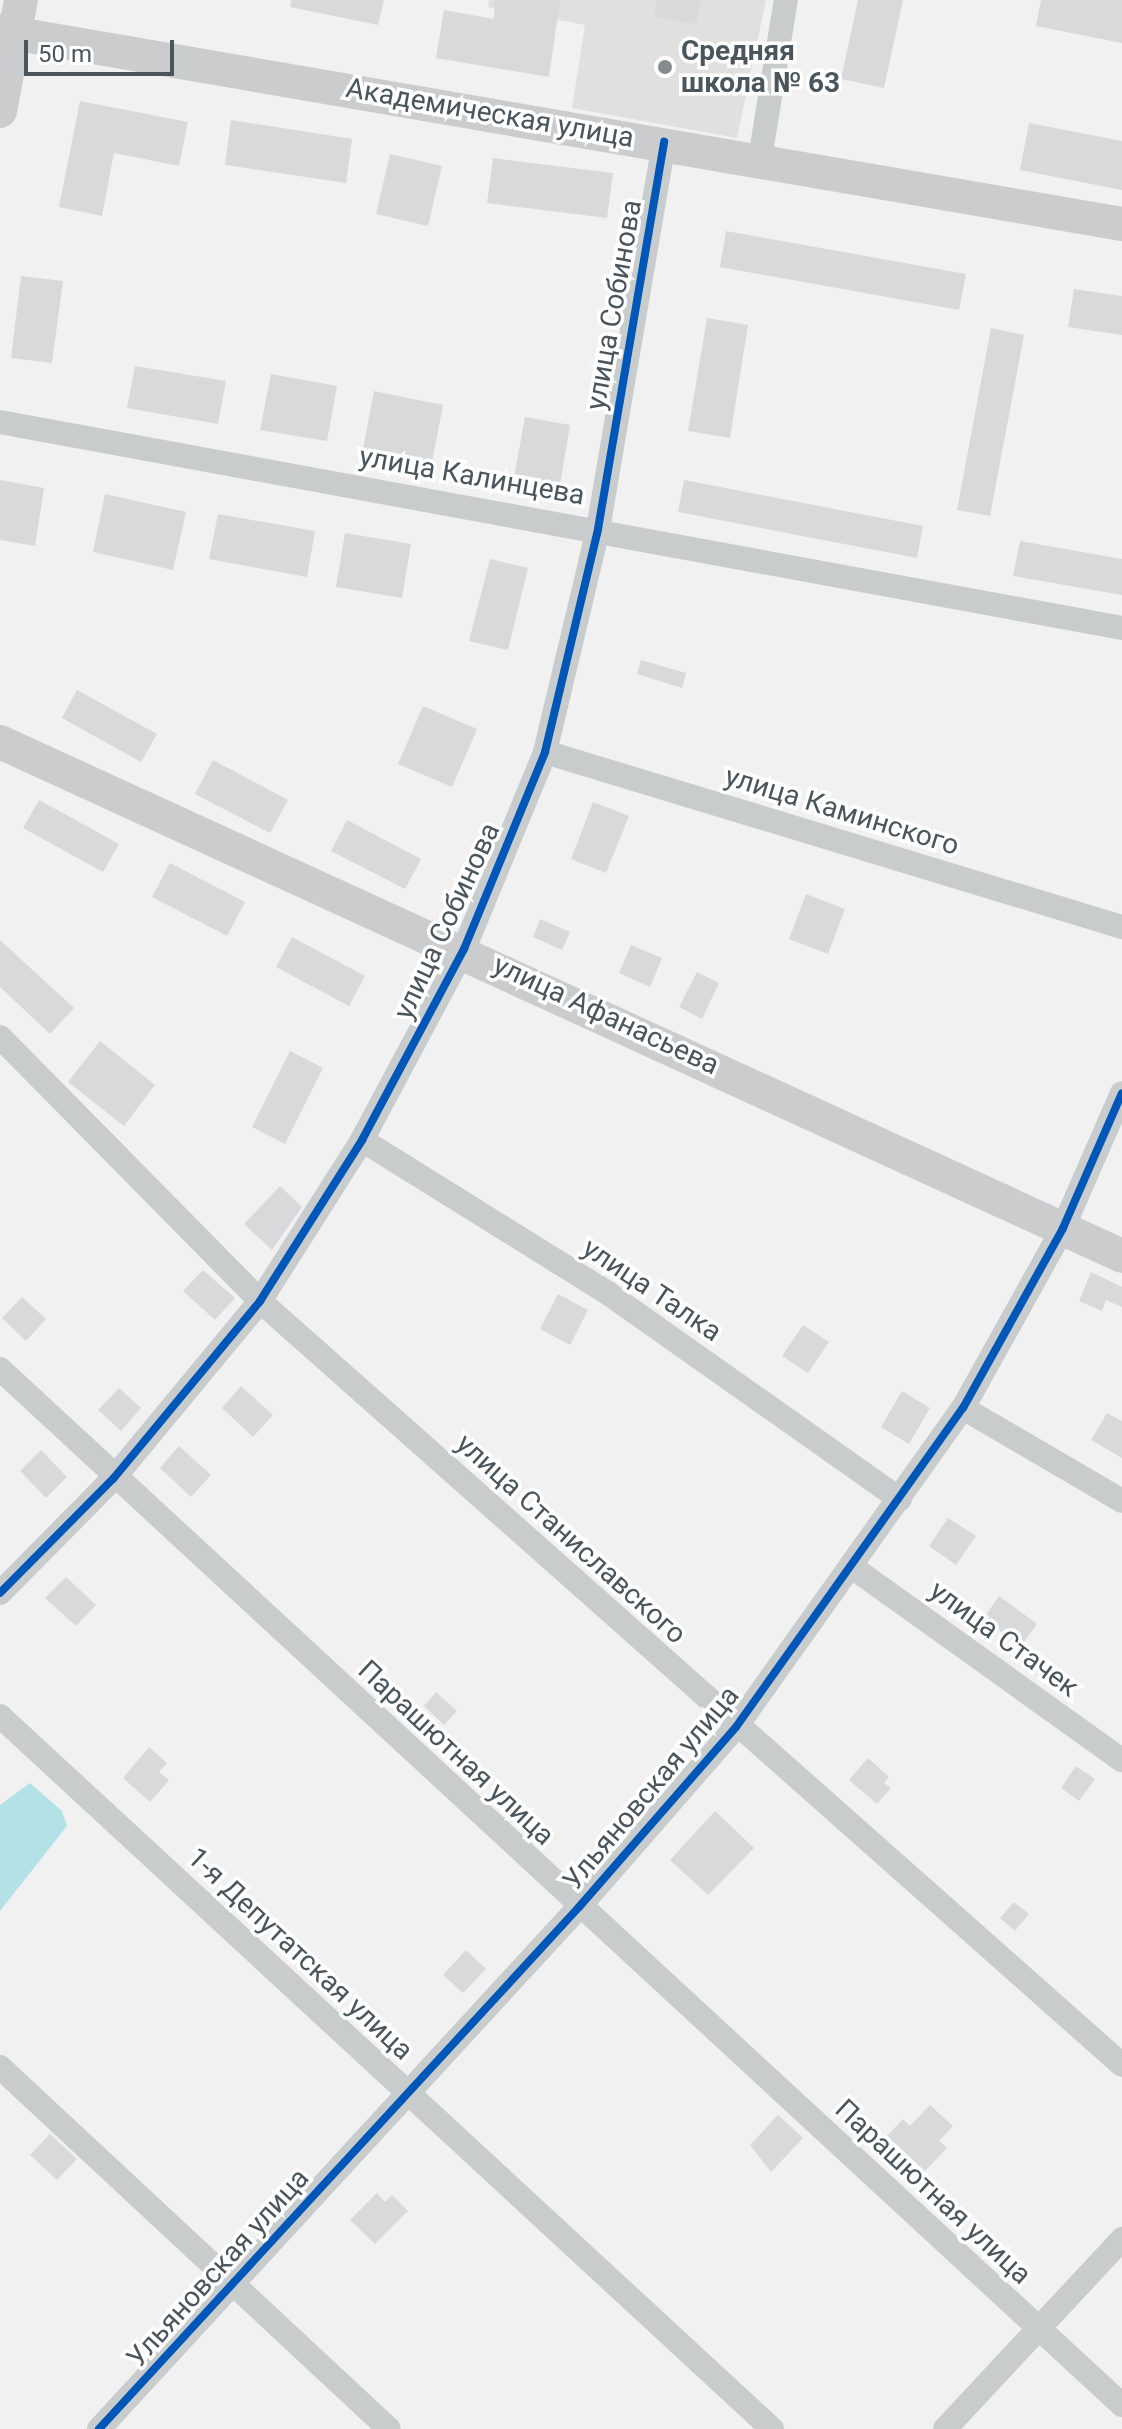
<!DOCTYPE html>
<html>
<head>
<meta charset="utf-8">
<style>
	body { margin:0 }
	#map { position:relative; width:1122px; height:2429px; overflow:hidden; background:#f2f1f1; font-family:Roboto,sans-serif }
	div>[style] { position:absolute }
	.education>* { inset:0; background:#e0e0e1 }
	.water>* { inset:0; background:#b2e2e6 }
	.building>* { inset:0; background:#d8d9da }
	.street>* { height:24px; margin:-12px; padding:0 12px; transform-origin:12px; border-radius:12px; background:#c9cccd }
	.secondary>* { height:34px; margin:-17px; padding:0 17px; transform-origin:17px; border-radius:17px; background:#caccce }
	.cycleway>* { height:8px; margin:-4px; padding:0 4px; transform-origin:4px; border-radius:4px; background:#0057b8 }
	.dots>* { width:22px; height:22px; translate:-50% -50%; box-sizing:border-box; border:4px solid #fff; border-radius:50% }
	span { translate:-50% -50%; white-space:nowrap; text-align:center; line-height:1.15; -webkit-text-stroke:7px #fff; paint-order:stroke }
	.poi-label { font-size:28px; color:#4a555c; font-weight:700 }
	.left { translate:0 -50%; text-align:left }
	.street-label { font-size:28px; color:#4a555c }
	.scale { position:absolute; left:24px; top:40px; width:150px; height:36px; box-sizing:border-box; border:4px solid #4a555c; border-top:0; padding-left:10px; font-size:24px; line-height:28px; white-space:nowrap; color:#4a555c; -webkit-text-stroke:6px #fff; paint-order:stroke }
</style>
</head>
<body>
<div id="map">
	<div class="education">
		<i style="clip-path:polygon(489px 0,766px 0,737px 138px,572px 108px,585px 25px,488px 7px)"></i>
	</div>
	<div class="water">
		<i style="clip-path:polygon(30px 1783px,62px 1811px,67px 1826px,0 1911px,0 1805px)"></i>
	</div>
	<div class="building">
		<i style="clip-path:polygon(291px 0,384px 0,378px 25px,290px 7px)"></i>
		<i style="clip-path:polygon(495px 0,560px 0,549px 77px,436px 58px,444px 10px,494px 19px)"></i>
		<i style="clip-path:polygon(657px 0,701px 0,696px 24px,654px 17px)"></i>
		<i style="clip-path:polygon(858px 0,903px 0,884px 88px,841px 79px)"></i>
		<i style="clip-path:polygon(1041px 0,1122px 0,1122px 43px,1036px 26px)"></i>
		<i style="clip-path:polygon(80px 101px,188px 122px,179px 166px,114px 153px,102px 216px,59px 207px)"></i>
		<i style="clip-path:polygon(231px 120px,352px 139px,346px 183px,225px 165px)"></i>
		<i style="clip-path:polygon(1029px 123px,1122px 141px,1122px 190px,1020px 170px)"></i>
		<i style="clip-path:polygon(390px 154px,442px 166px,428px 226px,376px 214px)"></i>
		<i style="clip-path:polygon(493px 158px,613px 173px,607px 218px,487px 203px)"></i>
		<i style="clip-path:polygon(726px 231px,966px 274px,959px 310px,720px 267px)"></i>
		<i style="clip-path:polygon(21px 276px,63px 281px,52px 363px,11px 358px)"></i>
		<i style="clip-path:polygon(1074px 289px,1122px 296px,1122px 335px,1068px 327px)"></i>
		<i style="clip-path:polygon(707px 318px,748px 325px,730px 438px,688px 431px)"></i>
		<i style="clip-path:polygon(991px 328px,1024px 335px,990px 516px,957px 510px)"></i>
		<i style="clip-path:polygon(135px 366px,226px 381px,218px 424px,127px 408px)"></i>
		<i style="clip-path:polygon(271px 374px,337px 386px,327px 441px,260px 430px)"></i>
		<i style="clip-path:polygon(374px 391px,443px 405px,432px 462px,363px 449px)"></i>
		<i style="clip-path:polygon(525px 417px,570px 425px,559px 491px,513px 483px)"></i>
		<i style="clip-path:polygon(0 480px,44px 488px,35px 546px,0 540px)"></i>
		<i style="clip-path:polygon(684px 480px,923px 526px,917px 558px,678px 512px)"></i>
		<i style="clip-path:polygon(105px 494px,186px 512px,173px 570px,93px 552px)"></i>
		<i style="clip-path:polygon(218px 514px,315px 531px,307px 577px,209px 559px)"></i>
		<i style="clip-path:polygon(345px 533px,411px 544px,402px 598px,336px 587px)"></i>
		<i style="clip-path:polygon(1020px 541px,1122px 559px,1122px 595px,1013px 576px)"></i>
		<i style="clip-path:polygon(490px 559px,528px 568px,508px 650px,469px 641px)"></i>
		<i style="clip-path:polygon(641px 660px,686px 673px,682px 688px,637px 674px)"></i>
		<i style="clip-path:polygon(77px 690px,157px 734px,141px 762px,62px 718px)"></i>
		<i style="clip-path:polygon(423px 706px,477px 729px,452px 787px,398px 764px)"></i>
		<i style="clip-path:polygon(213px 760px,288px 800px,270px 833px,195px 794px)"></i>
		<i style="clip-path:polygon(39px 800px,119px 844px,103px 872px,23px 828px)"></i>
		<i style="clip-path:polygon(593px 802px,629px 816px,606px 873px,571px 859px)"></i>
		<i style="clip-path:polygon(347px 820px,421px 859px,405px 889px,331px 851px)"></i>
		<i style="clip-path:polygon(170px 863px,245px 902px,227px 936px,152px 897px)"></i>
		<i style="clip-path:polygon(806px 894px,845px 909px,828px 954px,789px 939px)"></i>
		<i style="clip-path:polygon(540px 919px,570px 932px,562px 950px,533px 937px)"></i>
		<i style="clip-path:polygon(292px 937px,365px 976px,349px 1006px,276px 967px)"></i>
		<i style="clip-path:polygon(0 940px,74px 1008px,50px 1034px,0 987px)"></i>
		<i style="clip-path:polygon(631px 945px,662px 958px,650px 987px,619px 973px)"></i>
		<i style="clip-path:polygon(697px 972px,719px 983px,702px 1019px,679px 1007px)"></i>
		<i style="clip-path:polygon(100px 1041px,155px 1085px,124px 1126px,68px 1082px)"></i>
		<i style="clip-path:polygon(290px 1051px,323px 1068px,285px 1144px,252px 1127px)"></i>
		<i style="clip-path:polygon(280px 1186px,302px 1207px,272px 1250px,244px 1224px)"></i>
		<i style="clip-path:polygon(203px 1270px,235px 1298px,215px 1320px,183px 1291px)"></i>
		<i style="clip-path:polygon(1091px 1272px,1122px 1287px,1122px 1307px,1106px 1300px,1102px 1311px,1079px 1301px)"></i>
		<i style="clip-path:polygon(558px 1294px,588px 1310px,570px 1345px,540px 1329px)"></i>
		<i style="clip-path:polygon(22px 1297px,46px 1319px,26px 1341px,2px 1318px)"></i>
		<i style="clip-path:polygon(803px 1325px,829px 1342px,808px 1373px,782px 1356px)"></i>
		<i style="clip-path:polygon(241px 1386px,273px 1415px,253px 1437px,222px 1408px)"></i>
		<i style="clip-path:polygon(119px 1388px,141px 1408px,121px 1431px,98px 1410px)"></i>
		<i style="clip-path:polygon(902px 1391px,930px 1408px,909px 1444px,881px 1427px)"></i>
		<i style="clip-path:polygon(1107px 1413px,1122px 1421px,1122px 1458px,1091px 1440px)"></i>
		<i style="clip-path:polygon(179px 1446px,211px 1475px,191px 1497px,160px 1468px)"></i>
		<i style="clip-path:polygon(41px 1450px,67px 1477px,46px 1498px,20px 1471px)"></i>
		<i style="clip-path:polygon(948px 1518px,976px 1536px,956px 1565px,929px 1546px)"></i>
		<i style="clip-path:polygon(66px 1577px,96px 1605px,76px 1626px,45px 1598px)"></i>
		<i style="clip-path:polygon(999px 1596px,1037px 1624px,1021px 1646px,983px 1619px)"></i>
		<i style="clip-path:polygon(436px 1692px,457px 1711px,444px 1725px,424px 1706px)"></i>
		<i style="clip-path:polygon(149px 1747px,167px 1763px,159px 1772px,169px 1780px,150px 1802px,123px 1778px)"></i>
		<i style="clip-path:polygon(868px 1758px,889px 1777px,884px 1783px,891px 1788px,877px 1804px,849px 1780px)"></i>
		<i style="clip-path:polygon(1076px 1766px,1095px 1779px,1079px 1801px,1061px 1788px)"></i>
		<i style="clip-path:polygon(715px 1811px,754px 1848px,708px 1895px,670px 1860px)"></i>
		<i style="clip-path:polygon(1014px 1902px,1029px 1914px,1015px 1931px,1000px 1918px)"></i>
		<i style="clip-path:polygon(466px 1950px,486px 1969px,463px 1993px,443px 1975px)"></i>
		<i style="clip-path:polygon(930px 2105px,953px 2126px,939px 2141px,947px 2148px,925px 2171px,887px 2136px,903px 2119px,910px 2126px)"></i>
		<i style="clip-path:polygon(778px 2115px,803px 2138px,771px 2172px,750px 2145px)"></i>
		<i style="clip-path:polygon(50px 2134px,77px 2159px,57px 2180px,30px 2155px)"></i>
		<i style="clip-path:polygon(377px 2193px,385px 2202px,392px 2195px,408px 2211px,375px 2244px,350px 2220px)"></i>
	</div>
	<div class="street">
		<i style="left:760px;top:158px;width:160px;rotate:-80.7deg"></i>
		<i style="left:0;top:422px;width:1141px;rotate:10.4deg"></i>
		<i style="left:545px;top:752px;width:603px;rotate:16.87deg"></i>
		<i style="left:0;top:1037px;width:371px;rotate:45.4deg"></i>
		<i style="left:260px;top:1301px;width:1152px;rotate:41.55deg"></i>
		<i style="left:362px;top:1140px;width:291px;rotate:31.9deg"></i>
		<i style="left:609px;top:1294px;width:356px;rotate:35.2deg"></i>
		<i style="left:0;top:1369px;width:1527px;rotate:42.72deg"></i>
		<i style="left:963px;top:1408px;width:184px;rotate:30.3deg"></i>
		<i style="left:852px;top:1567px;width:332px;rotate:35.6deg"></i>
		<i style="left:0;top:1593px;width:161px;rotate:-45.3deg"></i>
		<i style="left:113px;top:1479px;width:231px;rotate:-50.4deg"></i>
		<i style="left:260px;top:1301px;width:191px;rotate:-57.6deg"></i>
		<i style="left:362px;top:1140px;width:217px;rotate:-61.9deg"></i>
		<i style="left:464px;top:949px;width:213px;rotate:-67.6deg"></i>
		<i style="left:545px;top:752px;width:229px;rotate:-76.6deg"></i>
		<i style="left:598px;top:529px;width:393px;rotate:-80.3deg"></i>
		<i style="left:0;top:1716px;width:1051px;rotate:42.72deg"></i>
		<i style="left:0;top:2067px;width:531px;rotate:42.94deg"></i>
		<i style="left:99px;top:2429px;width:709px;rotate:-47.4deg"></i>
		<i style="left:579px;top:1907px;width:239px;rotate:-48.9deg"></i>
		<i style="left:736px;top:1727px;width:392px;rotate:-54.6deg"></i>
		<i style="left:963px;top:1408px;width:206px;rotate:-60.9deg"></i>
		<i style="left:1063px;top:1228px;width:147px;rotate:-66.4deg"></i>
		<i style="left:945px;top:2429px;width:260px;rotate:-47deg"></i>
	</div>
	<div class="secondary">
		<i style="left:0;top:31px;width:1138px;rotate:9.76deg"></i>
		<i style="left:0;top:111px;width:113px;rotate:-79.3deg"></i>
		<i style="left:0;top:742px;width:1234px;rotate:24.61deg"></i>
	</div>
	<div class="cycleway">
		<i style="left:0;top:1593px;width:161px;rotate:-45.3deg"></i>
		<i style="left:113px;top:1479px;width:231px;rotate:-50.4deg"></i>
		<i style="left:260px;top:1301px;width:191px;rotate:-57.6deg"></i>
		<i style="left:362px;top:1140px;width:217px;rotate:-61.9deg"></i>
		<i style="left:464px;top:949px;width:213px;rotate:-67.6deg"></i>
		<i style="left:545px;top:752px;width:229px;rotate:-76.6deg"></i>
		<i style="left:598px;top:529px;width:393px;rotate:-80.3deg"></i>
		<i style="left:99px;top:2429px;width:709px;rotate:-47.4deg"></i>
		<i style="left:579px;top:1907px;width:239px;rotate:-48.9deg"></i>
		<i style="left:736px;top:1727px;width:392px;rotate:-54.6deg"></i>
		<i style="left:963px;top:1408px;width:206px;rotate:-60.9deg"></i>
		<i style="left:1063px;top:1228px;width:147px;rotate:-66.4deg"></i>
	</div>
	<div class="dots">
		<i style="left:665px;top:67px;background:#858c90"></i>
	</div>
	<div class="poi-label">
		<span class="left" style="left:681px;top:67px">Средняя<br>школа № 63</span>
	</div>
	<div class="street-label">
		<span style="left:490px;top:113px;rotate:10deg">Академическая улица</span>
		<span style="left:614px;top:305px;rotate:-80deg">улица Собинова</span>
		<span style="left:472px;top:476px;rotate:10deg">улица Калинцева</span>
		<span style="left:842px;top:811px;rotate:17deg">улица Каминского</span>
		<span style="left:447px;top:921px;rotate:-65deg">улица Собинова</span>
		<span style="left:606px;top:1015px;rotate:25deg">улица Афанасьева</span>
		<span style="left:652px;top:1290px;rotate:34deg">улица Талка</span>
		<span style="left:571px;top:1539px;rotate:42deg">улица Станиславского</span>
		<span style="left:1004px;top:1639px;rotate:36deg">улица Стачек</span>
		<span style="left:456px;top:1753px;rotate:43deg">Парашютная улица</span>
		<span style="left:651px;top:1788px;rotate:-50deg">Ульяновская улица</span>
		<span style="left:300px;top:1954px;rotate:43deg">1-я Депутатская улица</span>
		<span style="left:933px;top:2192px;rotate:43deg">Парашютная улица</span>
		<span style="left:218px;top:2268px;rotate:-48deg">Ульяновская улица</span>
	</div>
	<div class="scale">50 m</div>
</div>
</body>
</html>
